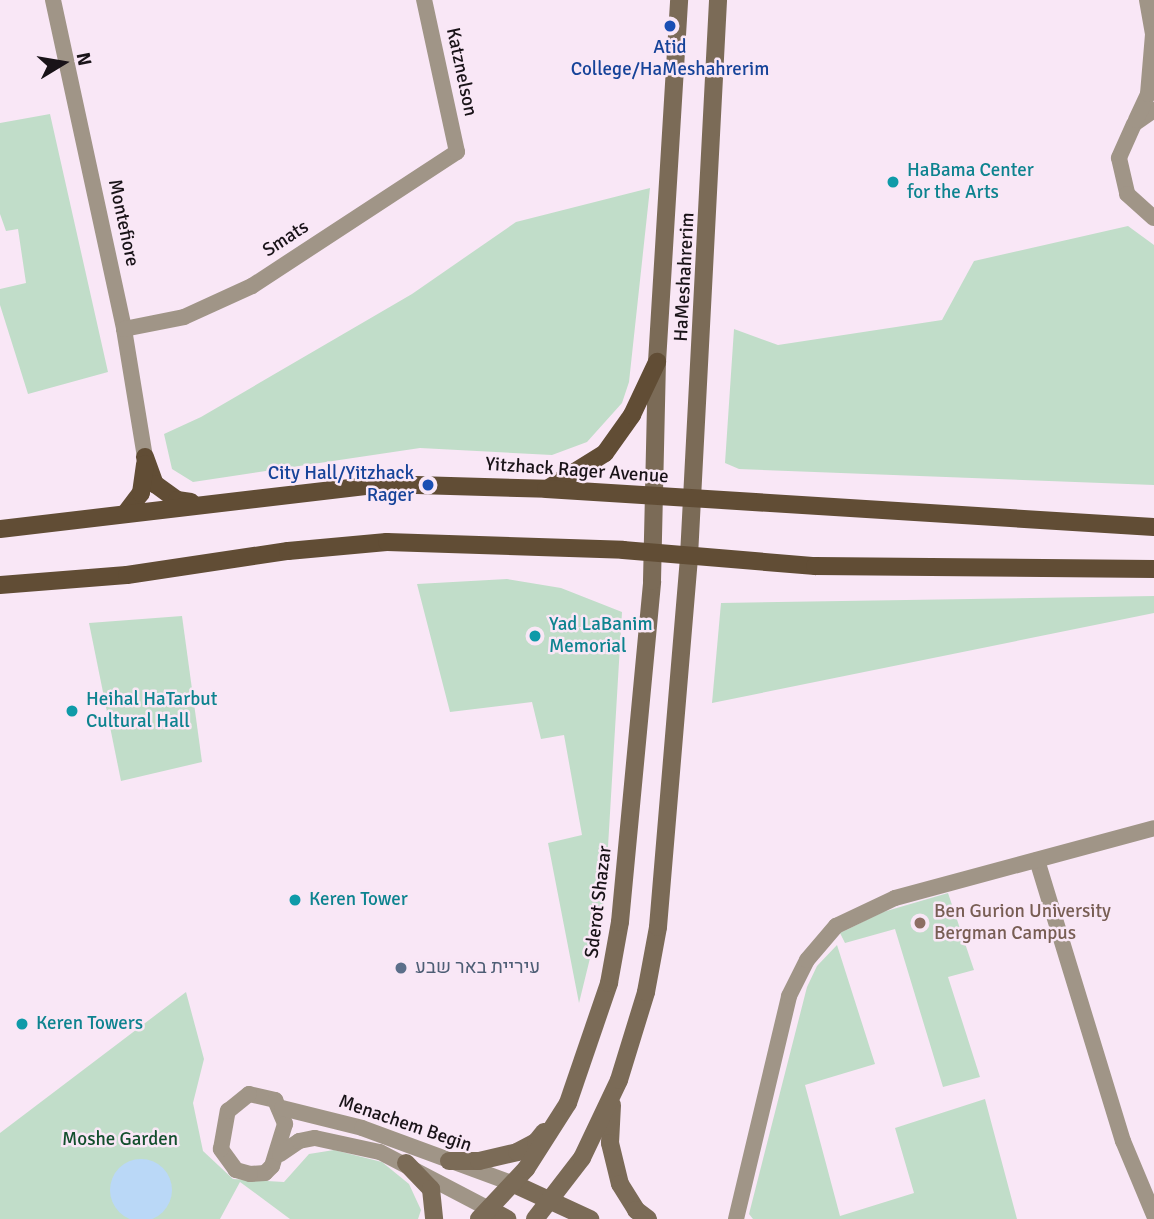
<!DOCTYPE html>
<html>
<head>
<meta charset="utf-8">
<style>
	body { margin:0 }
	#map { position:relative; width:1154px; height:1219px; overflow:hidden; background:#f9e7f6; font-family:Signika,Heebo,sans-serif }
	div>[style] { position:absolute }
	.green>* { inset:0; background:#c1ddc9 }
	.water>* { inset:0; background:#bad8f7 }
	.round { border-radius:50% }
	.street>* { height:16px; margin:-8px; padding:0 8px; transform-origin:8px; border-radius:8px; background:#a09587 }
	.secondary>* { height:18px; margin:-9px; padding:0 9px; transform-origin:9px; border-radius:9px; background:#7b6b57 }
	.primary>* { height:18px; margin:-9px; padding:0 9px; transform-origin:9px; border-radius:9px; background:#614d35 }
	.dots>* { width:19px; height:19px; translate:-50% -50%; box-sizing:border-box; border:4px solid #f9e7f6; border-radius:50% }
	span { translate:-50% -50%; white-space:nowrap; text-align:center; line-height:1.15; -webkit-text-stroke:5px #f9e7f6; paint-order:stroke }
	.transit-label { font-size:19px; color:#164399 }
	.right { translate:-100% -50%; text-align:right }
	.street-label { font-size:19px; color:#191318 }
	.culture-label { font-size:19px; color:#0d838f }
	.left { translate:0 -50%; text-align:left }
	.education-label { font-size:19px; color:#785e54 }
	.service-label { font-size:19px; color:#4e5e75 }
	.park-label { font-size:19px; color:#134f2d }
	.north { position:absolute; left:28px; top:28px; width:70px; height:70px; -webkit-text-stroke:5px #f9e7f6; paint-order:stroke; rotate:79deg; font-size:19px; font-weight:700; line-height:28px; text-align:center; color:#191318 }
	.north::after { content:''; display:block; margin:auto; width:24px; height:32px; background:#191318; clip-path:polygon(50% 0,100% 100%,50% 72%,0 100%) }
</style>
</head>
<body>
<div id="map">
	<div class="green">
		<i style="clip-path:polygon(50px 114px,108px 372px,28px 394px,0 305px,0 289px,26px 283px,18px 229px,6px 231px,0 214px,0 123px)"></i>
		<i style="clip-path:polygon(650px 188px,629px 382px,622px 403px,587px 442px,552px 455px,420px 448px,193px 482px,172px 469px,164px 434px,201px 417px,412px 294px,516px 222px)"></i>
		<i style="clip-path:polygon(1128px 226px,1154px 245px,1154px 485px,739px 469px,725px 463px,734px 329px,778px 345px,942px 320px,974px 261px)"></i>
		<i style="clip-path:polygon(507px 579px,561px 588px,622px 612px,605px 897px,579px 1003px,548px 843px,582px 835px,564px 735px,541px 739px,532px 702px,450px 712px,417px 584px)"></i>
		<i style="clip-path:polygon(1154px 596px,1154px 613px,712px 703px,721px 603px)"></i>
		<i style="clip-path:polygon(182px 616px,202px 762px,121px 781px,89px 623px)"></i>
		<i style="clip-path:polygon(948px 893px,974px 970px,948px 977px,980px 1077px,943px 1087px,895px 929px,845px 943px,840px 933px,883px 912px)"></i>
		<i style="clip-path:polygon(837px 945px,875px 1064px,805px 1085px,840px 1216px,914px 1193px,895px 1128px,985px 1099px,1017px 1219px,753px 1219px,749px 1214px,807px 987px,817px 966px)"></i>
		<i style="clip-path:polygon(186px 992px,204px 1059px,193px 1103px,203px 1151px,233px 1179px,284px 1182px,309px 1154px,334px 1150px,382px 1162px,409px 1184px,421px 1210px,418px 1219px,290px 1219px,240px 1182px,220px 1219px,0 1219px,0 1133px)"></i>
	</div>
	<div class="water">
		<i class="round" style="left:110px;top:1159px;width:62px;height:62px"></i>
	</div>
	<div class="street">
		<i style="left:53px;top:0;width:337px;rotate:77.8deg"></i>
		<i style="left:124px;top:329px;width:130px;rotate:80.7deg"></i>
		<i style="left:1147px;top:0;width:39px;rotate:80deg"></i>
		<i style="left:1154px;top:110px;width:24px;rotate:145deg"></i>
		<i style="left:1134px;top:124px;width:37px;rotate:114deg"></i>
		<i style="left:1119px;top:158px;width:37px;rotate:77deg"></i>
		<i style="left:1127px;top:194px;width:36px;rotate:42deg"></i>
		<i style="left:1136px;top:120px;width:29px;rotate:-65deg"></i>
		<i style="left:1148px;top:94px;width:60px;rotate:-85.2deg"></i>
		<i style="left:124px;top:329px;width:61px;rotate:-11.3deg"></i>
		<i style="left:184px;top:317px;width:75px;rotate:-24.5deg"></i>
		<i style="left:252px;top:286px;width:245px;rotate:-33.2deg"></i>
		<i style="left:457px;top:152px;width:156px;rotate:-102.2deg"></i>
		<i style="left:1037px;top:860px;width:294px;rotate:73deg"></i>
		<i style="left:1123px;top:1141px;width:80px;rotate:67.3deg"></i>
		<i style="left:249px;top:1094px;width:27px;rotate:13deg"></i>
		<i style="left:275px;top:1100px;width:26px;rotate:67deg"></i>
		<i style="left:285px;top:1124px;width:44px;rotate:107.2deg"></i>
		<i style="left:272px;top:1166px;width:10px;rotate:135deg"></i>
		<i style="left:265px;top:1173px;width:15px;rotate:176deg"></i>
		<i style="left:250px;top:1174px;width:15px;rotate:-164deg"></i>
		<i style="left:236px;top:1170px;width:26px;rotate:-126deg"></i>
		<i style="left:221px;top:1149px;width:39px;rotate:-80deg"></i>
		<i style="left:228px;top:1111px;width:27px;rotate:-39deg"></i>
		<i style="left:282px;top:1108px;width:82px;rotate:14deg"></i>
		<i style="left:362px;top:1128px;width:162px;rotate:20.2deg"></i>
		<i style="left:280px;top:1154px;width:23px;rotate:-34deg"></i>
		<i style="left:299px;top:1141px;width:16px;rotate:-11deg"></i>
		<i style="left:315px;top:1138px;width:66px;rotate:12.2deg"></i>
		<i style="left:380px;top:1152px;width:123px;rotate:27.6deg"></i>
		<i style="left:736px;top:1219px;width:229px;rotate:-76.6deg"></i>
		<i style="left:789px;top:996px;width:40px;rotate:-63.4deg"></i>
		<i style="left:807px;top:960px;width:45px;rotate:-49.5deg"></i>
		<i style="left:836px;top:926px;width:65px;rotate:-25.4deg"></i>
		<i style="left:895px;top:898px;width:268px;rotate:-15.1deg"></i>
	</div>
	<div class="secondary">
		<i style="left:612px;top:1105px;width:38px;rotate:93deg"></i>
		<i style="left:610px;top:1143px;width:42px;rotate:76.3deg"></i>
		<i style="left:620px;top:1184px;width:31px;rotate:58deg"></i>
		<i style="left:636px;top:1210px;width:15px;rotate:37deg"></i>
		<i style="left:449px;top:1161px;width:30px"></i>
		<i style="left:479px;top:1161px;width:39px;rotate:-13deg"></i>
		<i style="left:517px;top:1152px;width:21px;rotate:-28deg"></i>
		<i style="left:536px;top:1142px;width:13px;rotate:-51deg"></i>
		<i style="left:406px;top:1163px;width:36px;rotate:46deg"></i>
		<i style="left:431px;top:1189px;width:30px;rotate:84deg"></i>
		<i style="left:514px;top:1184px;width:84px;rotate:24.7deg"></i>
		<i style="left:489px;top:1209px;width:21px;rotate:29deg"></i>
		<i style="left:479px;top:1219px;width:69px;rotate:-46.8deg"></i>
		<i style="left:526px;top:1169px;width:78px;rotate:-57.5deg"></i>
		<i style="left:568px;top:1103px;width:127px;rotate:-71.1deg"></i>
		<i style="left:609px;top:983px;width:62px;rotate:-79.8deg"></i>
		<i style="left:620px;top:922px;width:342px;rotate:-84.6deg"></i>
		<i style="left:652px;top:581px;width:219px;rotate:-88.7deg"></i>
		<i style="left:657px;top:362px;width:363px;rotate:-86.5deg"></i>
		<i style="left:535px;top:1219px;width:77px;rotate:-52.4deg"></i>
		<i style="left:582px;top:1158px;width:86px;rotate:-64.6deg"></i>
		<i style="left:619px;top:1080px;width:92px;rotate:-72.9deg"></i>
		<i style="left:646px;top:992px;width:66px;rotate:-79.5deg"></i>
		<i style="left:658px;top:927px;width:372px;rotate:-85.2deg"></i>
		<i style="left:689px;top:556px;width:557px;rotate:-87.01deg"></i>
	</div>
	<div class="primary">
		<i style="left:145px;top:457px;width:29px;rotate:70deg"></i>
		<i style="left:155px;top:484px;width:27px;rotate:36deg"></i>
		<i style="left:177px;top:500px;width:14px;rotate:8deg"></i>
		<i style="left:549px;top:488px;width:66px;rotate:-32deg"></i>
		<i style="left:605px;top:453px;width:47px;rotate:-54.6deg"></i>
		<i style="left:632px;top:415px;width:59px;rotate:-64.7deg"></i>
		<i style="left:125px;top:514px;width:26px;rotate:-53deg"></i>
		<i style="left:141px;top:493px;width:29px;rotate:-82deg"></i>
		<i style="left:0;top:529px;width:385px;rotate:-6.7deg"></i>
		<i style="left:382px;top:484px;width:164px;rotate:1.7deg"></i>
		<i style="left:546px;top:489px;width:609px;rotate:3.58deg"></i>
		<i style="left:0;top:585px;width:127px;rotate:-4.5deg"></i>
		<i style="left:127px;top:575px;width:163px;rotate:-8.5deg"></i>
		<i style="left:288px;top:551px;width:99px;rotate:-5.2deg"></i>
		<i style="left:387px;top:542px;width:236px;rotate:1.9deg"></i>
		<i style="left:623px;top:550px;width:193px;rotate:4.8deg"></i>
		<i style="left:815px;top:566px;width:339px;rotate:0.5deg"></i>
	</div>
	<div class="dots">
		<i style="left:670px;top:26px;background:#1a4fb4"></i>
		<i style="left:893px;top:182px;background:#0f9aa8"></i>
		<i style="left:428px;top:485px;background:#1a4fb4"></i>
		<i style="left:535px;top:636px;background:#0f9aa8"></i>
		<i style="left:72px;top:711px;background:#0f9aa8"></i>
		<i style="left:295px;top:900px;background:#0f9aa8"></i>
		<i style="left:920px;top:923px;background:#8d6e63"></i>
		<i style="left:401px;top:968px;background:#5c6f8a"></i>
		<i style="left:22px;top:1024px;background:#0f9aa8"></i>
	</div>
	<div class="transit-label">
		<span style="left:670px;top:59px">Atid<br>College/HaMeshahrerim</span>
		<span class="right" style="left:414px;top:485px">City Hall/Yitzhack<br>Rager</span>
	</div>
	<div class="street-label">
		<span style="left:461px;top:72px;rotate:78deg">Katznelson</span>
		<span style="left:123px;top:223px;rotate:78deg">Montefiore</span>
		<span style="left:286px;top:239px;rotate:-33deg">Smats</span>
		<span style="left:685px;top:277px;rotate:-87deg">HaMeshahrerim</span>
		<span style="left:577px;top:471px;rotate:4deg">Yitzhack Rager Avenue</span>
		<span style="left:599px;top:902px;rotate:-83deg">Sderot Shazar</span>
		<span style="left:405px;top:1124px;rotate:19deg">Menachem Begin</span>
	</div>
	<div class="culture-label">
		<span class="left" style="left:907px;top:182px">HaBama Center<br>for the Arts</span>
		<span class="left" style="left:549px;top:636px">Yad LaBanim<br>Memorial</span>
		<span class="left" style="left:86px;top:711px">Heihal HaTarbut<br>Cultural Hall</span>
		<span class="left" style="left:309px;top:900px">Keren Tower</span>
		<span class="left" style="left:36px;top:1024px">Keren Towers</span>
	</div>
	<div class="education-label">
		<span class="left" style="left:934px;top:923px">Ben Gurion University<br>Bergman Campus</span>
	</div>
	<div class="service-label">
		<span class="left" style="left:415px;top:968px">עיריית באר שבע</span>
	</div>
	<div class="park-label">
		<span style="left:120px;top:1140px">Moshe Garden</span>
	</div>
	<div class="north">N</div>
</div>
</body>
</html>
